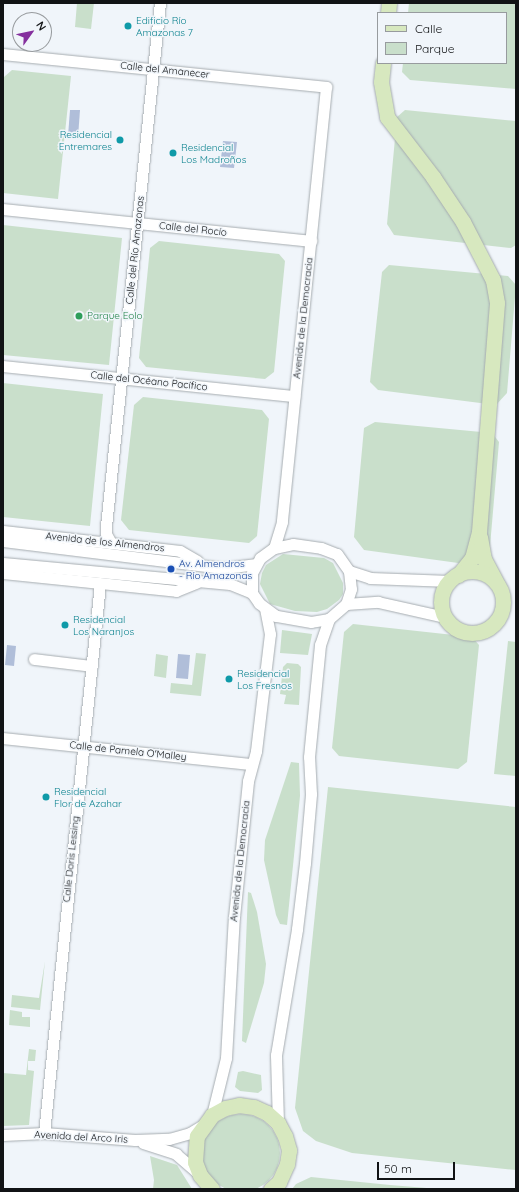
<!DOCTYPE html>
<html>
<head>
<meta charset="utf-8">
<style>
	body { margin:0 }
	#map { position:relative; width:519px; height:1192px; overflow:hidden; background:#f0f5fa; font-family:Quicksand,sans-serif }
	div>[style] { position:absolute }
	.green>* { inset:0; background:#c9dfcb }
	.round { border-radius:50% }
	.water>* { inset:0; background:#b0bed9 }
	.roads { filter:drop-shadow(0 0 1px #a6acb0) drop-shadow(0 0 1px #a6acb0) }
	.minor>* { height:11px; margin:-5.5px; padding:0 5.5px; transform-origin:5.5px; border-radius:5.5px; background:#fff }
	.major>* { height:15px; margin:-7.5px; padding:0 7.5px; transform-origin:7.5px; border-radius:7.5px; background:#d7e8bf }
	.major>.ring { margin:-7.5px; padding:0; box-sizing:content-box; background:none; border:15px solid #d7e8bf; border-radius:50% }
	.dots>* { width:11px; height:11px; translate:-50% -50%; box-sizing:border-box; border:2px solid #f0f5fa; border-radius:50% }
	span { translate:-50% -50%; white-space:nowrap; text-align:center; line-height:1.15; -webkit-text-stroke:3px #f0f5fa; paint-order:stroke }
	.culture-label { font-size:10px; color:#0d838f }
	.left { translate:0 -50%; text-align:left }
	.right { translate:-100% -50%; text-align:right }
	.street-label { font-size:10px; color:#111315 }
	.leisure-label { font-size:10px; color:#27864d }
	.transit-label { font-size:10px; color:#164399 }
	.frame { position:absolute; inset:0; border:4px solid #111315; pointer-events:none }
	.legend { position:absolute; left:377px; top:12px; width:130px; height:52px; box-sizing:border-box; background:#f0f5fa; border:1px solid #979b9e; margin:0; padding:5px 7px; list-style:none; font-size:12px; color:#111315 }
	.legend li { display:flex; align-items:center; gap:8px; height:20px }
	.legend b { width:20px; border:1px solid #979b9e }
	.north { position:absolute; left:12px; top:12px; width:40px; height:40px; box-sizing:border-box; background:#f0f5fa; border:1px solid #979b9e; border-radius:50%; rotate:57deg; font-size:11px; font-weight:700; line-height:16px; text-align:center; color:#111315 }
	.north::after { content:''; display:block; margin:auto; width:14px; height:18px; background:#85309e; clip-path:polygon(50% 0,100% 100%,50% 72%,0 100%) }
	.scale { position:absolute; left:377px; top:1162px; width:78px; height:18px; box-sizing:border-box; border:2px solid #111315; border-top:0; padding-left:5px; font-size:12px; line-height:14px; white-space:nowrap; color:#111315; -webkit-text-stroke:3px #f0f5fa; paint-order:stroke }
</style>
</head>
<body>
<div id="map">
	<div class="green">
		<i style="clip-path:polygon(77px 3px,94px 3px,91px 29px,75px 27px)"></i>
		<i style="clip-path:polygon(409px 3px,516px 3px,516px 89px,410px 80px,402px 72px,403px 63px,506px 63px,506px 13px,408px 13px)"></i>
		<i style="clip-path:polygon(12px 70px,71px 76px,58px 199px,3px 193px,3px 85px,4px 77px)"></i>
		<i style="clip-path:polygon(405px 110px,516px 121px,516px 245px,511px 248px,394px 235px,387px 224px,397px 117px)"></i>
		<i style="clip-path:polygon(3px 225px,122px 238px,109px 365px,3px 355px)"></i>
		<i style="clip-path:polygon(159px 241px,279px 254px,285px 261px,274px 372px,265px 379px,146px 367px,139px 358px,150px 248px)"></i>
		<i style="clip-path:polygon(389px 265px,508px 276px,516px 285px,507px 393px,496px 405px,378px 390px,370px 382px,382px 272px)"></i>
		<i style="clip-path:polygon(3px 383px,103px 394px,90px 526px,3px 517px)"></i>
		<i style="clip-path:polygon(143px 397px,262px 410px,269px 419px,257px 536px,249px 543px,129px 530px,121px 520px,134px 405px)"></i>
		<i style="clip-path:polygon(375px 422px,492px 433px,499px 442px,489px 558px,480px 566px,364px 550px,354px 537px,364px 428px)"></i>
		<i style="clip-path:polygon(283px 554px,324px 558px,333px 563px,343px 583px,343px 594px,339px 600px,327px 609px,317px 612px,295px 611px,270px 604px,260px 584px,262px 573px,266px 565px)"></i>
		<i style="clip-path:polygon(353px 624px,472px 637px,479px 645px,467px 762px,458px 769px,339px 756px,332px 748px,344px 632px)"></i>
		<i style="clip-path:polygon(282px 630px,312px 634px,308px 655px,280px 653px)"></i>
		<i style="clip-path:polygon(508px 641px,516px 642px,516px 776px,494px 774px)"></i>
		<i style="clip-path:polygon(196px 653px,206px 654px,201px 696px,170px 693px,171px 683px,192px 685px)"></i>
		<i style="clip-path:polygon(156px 654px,168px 656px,166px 678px,154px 676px)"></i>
		<i style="clip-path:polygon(287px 663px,298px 664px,301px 667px,299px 705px,284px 704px,286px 695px,280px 694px,283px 667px)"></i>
		<i style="clip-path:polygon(291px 762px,299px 763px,300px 796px,287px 925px,280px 924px,276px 915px,264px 860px,265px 840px)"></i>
		<i style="clip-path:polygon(328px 787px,516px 807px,516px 1170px,352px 1153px,316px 1141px,303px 1131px,295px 1108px)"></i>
		<i style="clip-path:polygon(248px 892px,251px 893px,257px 912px,266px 964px,264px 983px,246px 1043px,242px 1041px)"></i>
		<i style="clip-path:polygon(45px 961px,40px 1010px,11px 1007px,12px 995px,39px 998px)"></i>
		<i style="clip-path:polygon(10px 1010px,22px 1012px,22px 1017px,30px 1017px,30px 1027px,9px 1025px)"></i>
		<i style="clip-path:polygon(29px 1049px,36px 1050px,35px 1061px,28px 1061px,28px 1070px,34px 1071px,29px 1125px,3px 1126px,3px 1073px,26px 1075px)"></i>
		<i style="clip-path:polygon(243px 1071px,261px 1075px,262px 1090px,258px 1093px,240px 1091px,235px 1087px,238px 1072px)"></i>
		<i class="round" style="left:202px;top:1114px;width:78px;height:78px"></i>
		<i style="clip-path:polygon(150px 1156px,177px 1165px,192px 1189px,153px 1189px,154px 1180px)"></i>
		<i style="clip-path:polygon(311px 1177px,390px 1185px,439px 1189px,292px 1189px,296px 1184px)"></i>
	</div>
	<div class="water">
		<i style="clip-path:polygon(70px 110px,80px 110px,78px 137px,68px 136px)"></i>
		<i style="clip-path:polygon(223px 141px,237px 142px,234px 168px,220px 167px)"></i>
		<i style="clip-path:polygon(7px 645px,16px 646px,14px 666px,5px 665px)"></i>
		<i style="clip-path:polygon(178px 654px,190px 655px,188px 679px,176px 678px)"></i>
	</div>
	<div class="roads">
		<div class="minor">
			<i style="left:3px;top:54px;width:325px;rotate:5.8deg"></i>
			<i style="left:326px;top:87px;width:437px;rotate:95.8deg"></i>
			<i style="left:282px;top:522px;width:27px;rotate:107deg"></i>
			<i style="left:3px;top:209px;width:310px;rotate:5.9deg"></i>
			<i style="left:3px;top:366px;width:293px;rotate:5.9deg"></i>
			<i style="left:3px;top:531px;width:178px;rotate:6.4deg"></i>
			<i style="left:180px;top:551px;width:20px;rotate:30deg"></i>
			<i style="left:3px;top:541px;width:223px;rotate:7deg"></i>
			<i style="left:224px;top:568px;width:31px;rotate:-7deg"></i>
			<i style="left:111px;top:543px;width:10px;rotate:-119deg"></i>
			<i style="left:106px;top:534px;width:8px;rotate:-90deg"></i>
			<i style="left:106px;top:526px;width:526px;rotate:-84.11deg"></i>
			<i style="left:293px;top:544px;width:28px;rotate:8deg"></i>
			<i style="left:321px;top:548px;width:17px;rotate:21deg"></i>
			<i style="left:337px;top:554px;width:21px;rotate:55deg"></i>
			<i style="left:349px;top:571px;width:18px;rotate:84deg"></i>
			<i style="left:351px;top:589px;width:16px;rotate:108deg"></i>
			<i style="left:346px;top:604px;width:23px;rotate:139deg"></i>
			<i style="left:329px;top:619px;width:18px;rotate:171deg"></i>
			<i style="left:311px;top:622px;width:36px;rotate:-170deg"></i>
			<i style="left:276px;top:616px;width:21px;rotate:-143deg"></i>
			<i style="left:259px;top:603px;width:12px;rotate:-125deg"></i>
			<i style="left:252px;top:593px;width:20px;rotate:-90deg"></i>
			<i style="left:252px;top:573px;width:17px;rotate:-62deg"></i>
			<i style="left:260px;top:558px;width:17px;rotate:-36deg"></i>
			<i style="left:274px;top:548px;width:19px;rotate:-12deg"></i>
			<i style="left:3px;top:563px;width:228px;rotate:5.3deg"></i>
			<i style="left:230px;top:584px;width:24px;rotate:22deg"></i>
			<i style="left:349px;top:571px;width:22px;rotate:18deg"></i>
			<i style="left:370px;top:578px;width:80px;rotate:2.1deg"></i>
			<i style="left:3px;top:573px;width:174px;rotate:5.9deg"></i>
			<i style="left:176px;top:591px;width:22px;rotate:-22deg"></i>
			<i style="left:346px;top:604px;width:32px;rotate:-4deg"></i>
			<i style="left:378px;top:602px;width:69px;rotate:12.6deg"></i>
			<i style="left:34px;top:659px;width:58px;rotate:6.9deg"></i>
			<i style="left:3px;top:738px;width:250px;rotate:6deg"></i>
			<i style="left:212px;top:1115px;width:59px;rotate:-76.2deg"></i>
			<i style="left:226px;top:1058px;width:141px;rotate:-86.8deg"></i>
			<i style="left:234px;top:917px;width:137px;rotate:-84.1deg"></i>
			<i style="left:248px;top:781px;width:31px;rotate:-75deg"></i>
			<i style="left:256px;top:751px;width:118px;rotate:-83.2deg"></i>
			<i style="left:270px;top:634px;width:26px;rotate:-101deg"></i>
			<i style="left:278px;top:1123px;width:68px;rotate:-91.7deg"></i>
			<i style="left:276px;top:1055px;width:128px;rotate:-80.5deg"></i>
			<i style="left:297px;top:929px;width:66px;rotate:-83.1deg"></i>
			<i style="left:305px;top:863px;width:69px;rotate:-85deg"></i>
			<i style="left:311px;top:794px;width:37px;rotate:-93deg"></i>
			<i style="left:309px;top:757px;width:113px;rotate:-84.4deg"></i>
			<i style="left:320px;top:645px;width:28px;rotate:-71deg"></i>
			<i style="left:44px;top:1133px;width:552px;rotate:-84.18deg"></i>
			<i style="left:3px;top:1135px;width:41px;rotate:-2.8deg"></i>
			<i style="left:44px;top:1133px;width:91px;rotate:4.4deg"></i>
			<i style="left:135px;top:1140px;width:34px;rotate:-2deg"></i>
			<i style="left:169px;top:1139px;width:22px;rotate:-16deg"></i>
			<i style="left:190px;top:1133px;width:15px;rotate:-32deg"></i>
			<i style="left:143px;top:1143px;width:35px;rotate:18deg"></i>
			<i style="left:176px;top:1154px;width:28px;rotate:41deg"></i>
		</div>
		<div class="major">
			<i style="left:388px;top:13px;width:10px;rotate:-84deg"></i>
			<i style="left:383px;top:63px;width:19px;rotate:96deg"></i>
			<i style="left:381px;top:82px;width:36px;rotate:80deg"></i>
			<i style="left:387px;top:117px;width:76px;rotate:52.5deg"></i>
			<i style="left:433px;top:177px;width:54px;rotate:56.3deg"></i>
			<i style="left:463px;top:222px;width:65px;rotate:62.7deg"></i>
			<i style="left:493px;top:280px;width:23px;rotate:80deg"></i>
			<i style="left:497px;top:303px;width:230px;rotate:94.5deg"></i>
			<i style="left:479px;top:532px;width:27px;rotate:105deg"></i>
			<i style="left:472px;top:558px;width:22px;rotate:129deg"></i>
			<i style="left:480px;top:537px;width:22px;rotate:80deg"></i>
			<i style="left:484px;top:559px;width:26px;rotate:62deg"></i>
			<i class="ring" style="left:441px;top:571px;width:47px;height:47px"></i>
			<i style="left:212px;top:1189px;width:18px;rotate:-131deg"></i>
			<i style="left:200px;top:1175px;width:14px;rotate:-111deg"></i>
			<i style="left:195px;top:1162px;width:26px;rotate:-86deg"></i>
			<i style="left:197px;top:1136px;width:26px;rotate:-54deg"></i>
			<i style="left:212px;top:1115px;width:15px;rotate:-28deg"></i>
			<i style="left:225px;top:1108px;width:14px;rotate:-12deg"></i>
			<i style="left:239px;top:1105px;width:15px;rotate:8deg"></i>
			<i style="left:254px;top:1107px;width:14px;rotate:25deg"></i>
			<i style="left:267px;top:1113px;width:15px;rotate:42deg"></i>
			<i style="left:278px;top:1123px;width:15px;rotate:62deg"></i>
			<i style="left:285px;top:1136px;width:15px;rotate:74deg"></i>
			<i style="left:289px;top:1150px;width:14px;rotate:98deg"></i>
			<i style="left:287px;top:1164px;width:20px;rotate:114deg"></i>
			<i style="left:279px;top:1182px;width:11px;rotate:139deg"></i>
		</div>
	</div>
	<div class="dots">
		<i style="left:128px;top:26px;background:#0f9aa8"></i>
		<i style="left:120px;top:140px;background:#0f9aa8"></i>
		<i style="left:173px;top:153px;background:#0f9aa8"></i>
		<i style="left:79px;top:316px;background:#2e9e5b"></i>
		<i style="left:171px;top:569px;background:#1a4fb4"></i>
		<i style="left:65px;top:625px;background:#0f9aa8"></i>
		<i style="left:229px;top:679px;background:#0f9aa8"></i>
		<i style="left:46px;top:797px;background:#0f9aa8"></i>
	</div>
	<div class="culture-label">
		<span class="left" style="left:136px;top:26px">Edificio Río<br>Amazonas 7</span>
		<span class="right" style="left:112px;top:140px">Residencial<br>Entremares</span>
		<span class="left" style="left:181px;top:153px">Residencial<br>Los Madroños</span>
		<span class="left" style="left:73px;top:625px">Residencial<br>Los Naranjos</span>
		<span class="left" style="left:237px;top:679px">Residencial<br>Los Fresnos</span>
		<span class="left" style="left:54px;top:797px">Residencial<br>Flor de Azahar</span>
	</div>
	<div class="street-label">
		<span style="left:165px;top:70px;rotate:6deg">Calle del Amanecer</span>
		<span style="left:193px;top:229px;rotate:6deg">Calle del Rocío</span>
		<span style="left:135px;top:250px;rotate:-84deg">Calle del Río Amazonas</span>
		<span style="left:303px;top:318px;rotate:-84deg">Avenida de la Democracia</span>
		<span style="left:149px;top:381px;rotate:6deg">Calle del Océano Pacífico</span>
		<span style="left:105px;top:542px;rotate:6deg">Avenida de los Almendros</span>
		<span style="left:128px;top:751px;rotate:6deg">Calle de Pamela O'Malley</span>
		<span style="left:71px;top:859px;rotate:-84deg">Calle Doris Lessing</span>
		<span style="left:240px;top:861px;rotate:-84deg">Avenida de la Democracia</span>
		<span style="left:81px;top:1137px;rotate:3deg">Avenida del Arco Iris</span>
	</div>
	<div class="leisure-label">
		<span class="left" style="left:87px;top:316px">Parque Eolo</span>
	</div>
	<div class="transit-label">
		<span class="left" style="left:179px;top:569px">Av. Almendros<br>- Río Amazonas</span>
	</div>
	<div class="frame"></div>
	<ul class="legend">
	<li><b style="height:5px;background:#d7e8bf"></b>Calle</li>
	<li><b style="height:11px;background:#c9dfcb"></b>Parque</li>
	</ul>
	<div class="north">N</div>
	<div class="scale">50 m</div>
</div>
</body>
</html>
